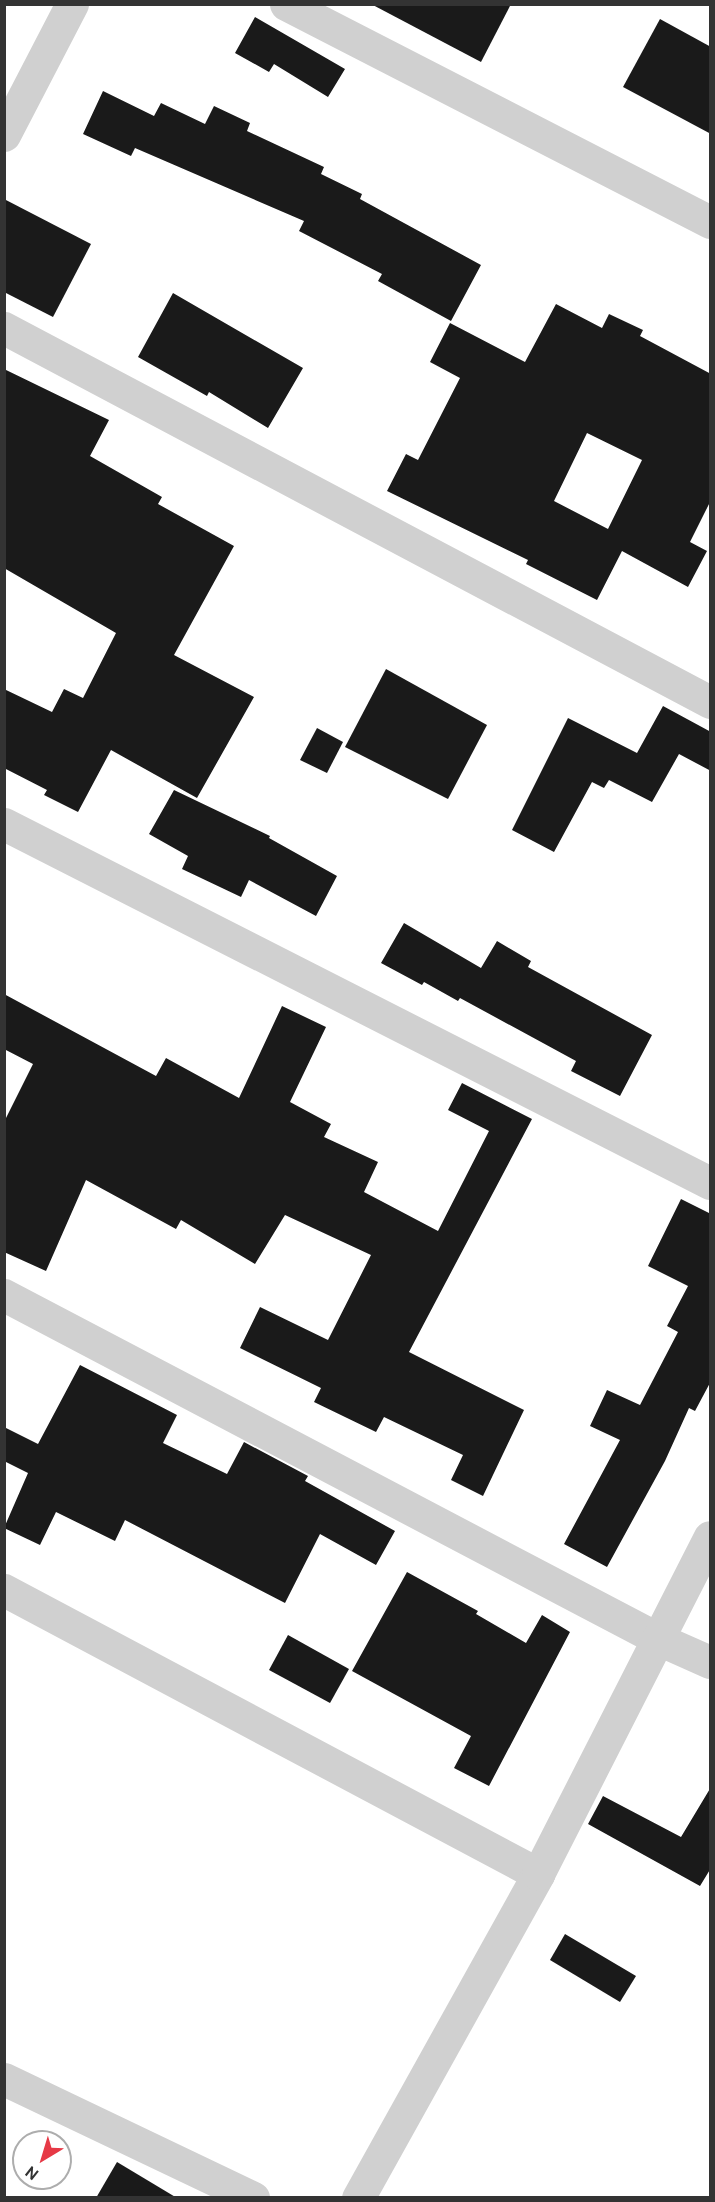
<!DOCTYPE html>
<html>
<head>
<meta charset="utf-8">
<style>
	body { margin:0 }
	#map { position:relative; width:715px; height:2202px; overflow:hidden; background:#fff; font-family:Cabin,sans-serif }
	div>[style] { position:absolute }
	.building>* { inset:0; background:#1a1a1a }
	.street>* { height:33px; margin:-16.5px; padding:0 16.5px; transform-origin:16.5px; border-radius:16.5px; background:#d0d0d0 }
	span { translate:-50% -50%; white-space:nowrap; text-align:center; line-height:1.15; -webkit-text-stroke:6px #fff; paint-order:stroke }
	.frame { position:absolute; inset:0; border:6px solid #333; pointer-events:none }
	.north { position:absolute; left:12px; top:2130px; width:60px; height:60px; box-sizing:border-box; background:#fff; border:2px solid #adadad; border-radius:50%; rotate:218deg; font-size:16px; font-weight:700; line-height:24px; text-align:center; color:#333 }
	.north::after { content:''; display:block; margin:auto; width:21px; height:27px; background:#e63946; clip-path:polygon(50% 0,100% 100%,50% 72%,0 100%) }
</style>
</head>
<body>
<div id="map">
	<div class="building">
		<i style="clip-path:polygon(371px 4px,511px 4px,481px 62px)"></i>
		<i style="clip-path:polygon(255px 17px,345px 69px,328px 97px,274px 64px,269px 72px,235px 53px)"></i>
		<i style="clip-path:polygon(660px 19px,711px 47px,711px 134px,623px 87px)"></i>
		<i style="clip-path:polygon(103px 91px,154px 116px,161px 103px,205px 124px,214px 106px,250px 123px,247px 131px,324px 167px,321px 174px,362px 194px,360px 199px,481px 265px,451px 321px,378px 281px,382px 274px,299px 231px,304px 221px,135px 148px,131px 156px,83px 134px)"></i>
		<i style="clip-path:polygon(4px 199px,91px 244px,53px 317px,4px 292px)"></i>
		<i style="clip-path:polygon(173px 293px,303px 368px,268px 428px,209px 392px,207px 396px,138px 357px)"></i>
		<i style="clip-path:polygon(evenodd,556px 304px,602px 328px,609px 314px,643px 330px,640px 336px,711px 374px,711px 500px,690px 542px,707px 551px,688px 587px,622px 551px,597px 600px,526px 564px,528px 560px,387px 491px,406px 454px,418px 460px,460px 378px,430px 362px,450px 323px,525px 362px,556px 304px,587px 433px,642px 460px,608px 529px,554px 501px,587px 433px)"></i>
		<i style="clip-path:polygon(4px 369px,109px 420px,90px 456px,162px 497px,158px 504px,234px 546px,174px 655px,254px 697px,197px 798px,111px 750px,78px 812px,44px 795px,47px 790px,4px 768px,4px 689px,52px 712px,64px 689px,83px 698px,116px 633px,4px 568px)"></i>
		<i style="clip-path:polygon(386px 669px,487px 725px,448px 799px,345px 747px)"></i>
		<i style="clip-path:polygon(663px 706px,711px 732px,711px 771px,679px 754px,652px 802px,609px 780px,604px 788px,592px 782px,554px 852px,512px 830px,568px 718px,637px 753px)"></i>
		<i style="clip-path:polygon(317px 728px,343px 742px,327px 773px,300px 760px)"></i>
		<i style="clip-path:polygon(174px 790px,270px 836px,269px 838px,337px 876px,316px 916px,249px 880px,241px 897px,182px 869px,188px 856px,149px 834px)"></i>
		<i style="clip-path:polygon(404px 923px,481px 968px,497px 941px,531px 961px,528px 967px,652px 1035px,620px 1096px,571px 1071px,576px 1061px,460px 998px,458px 1001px,424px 982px,422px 985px,381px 963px)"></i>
		<i style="clip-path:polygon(4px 994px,156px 1076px,166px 1058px,239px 1098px,282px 1006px,326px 1027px,290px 1102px,331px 1124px,324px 1137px,378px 1162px,364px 1192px,438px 1231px,489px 1131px,448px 1110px,462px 1083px,532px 1119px,409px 1352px,524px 1410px,483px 1496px,451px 1480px,463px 1455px,384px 1417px,376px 1432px,314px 1402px,321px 1388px,240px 1348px,260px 1307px,328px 1340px,371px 1255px,285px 1215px,255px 1264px,181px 1220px,176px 1229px,86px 1180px,46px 1271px,4px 1252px,4px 1122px,33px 1064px,4px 1049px)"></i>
		<i style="clip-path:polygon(681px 1199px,711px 1214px,711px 1381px,695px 1411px,689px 1408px,665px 1461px,607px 1567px,564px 1544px,620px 1440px,590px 1426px,607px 1390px,640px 1405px,678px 1332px,667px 1326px,688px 1286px,648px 1266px)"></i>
		<i style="clip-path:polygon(80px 1365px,177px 1415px,163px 1443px,227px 1474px,244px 1442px,308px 1476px,305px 1481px,395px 1531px,376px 1565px,320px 1534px,285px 1603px,125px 1520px,115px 1541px,56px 1512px,40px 1545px,4px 1528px,28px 1473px,4px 1461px,4px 1427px,38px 1444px)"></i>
		<i style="clip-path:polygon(407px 1572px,478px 1611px,476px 1614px,526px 1643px,542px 1615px,570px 1632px,489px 1786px,454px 1768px,471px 1736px,352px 1671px)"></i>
		<i style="clip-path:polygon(288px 1635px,349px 1669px,330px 1703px,269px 1670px)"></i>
		<i style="clip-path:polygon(711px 1787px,711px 1868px,700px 1886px,588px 1824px,603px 1796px,681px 1837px)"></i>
		<i style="clip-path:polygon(565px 1934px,636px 1976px,620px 2002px,550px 1960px)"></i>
		<i style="clip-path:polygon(117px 2162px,177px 2198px,96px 2198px)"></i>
	</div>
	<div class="street">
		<i style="left:286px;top:4px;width:477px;rotate:27.2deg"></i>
		<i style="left:4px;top:135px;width:148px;rotate:-62.6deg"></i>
		<i style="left:4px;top:328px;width:799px;rotate:27.91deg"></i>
		<i style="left:4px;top:824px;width:792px;rotate:26.95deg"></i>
		<i style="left:4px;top:1295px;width:739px;rotate:27.74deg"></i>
		<i style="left:658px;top:1639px;width:57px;rotate:23.9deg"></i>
		<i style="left:4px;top:1590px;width:605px;rotate:28.01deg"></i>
		<i style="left:4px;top:2079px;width:276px;rotate:25.5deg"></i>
		<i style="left:358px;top:2198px;width:371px;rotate:-60.9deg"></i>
		<i style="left:538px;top:1874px;width:378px;rotate:-63deg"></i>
	</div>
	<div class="frame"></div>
	<div class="north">N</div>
</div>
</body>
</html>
